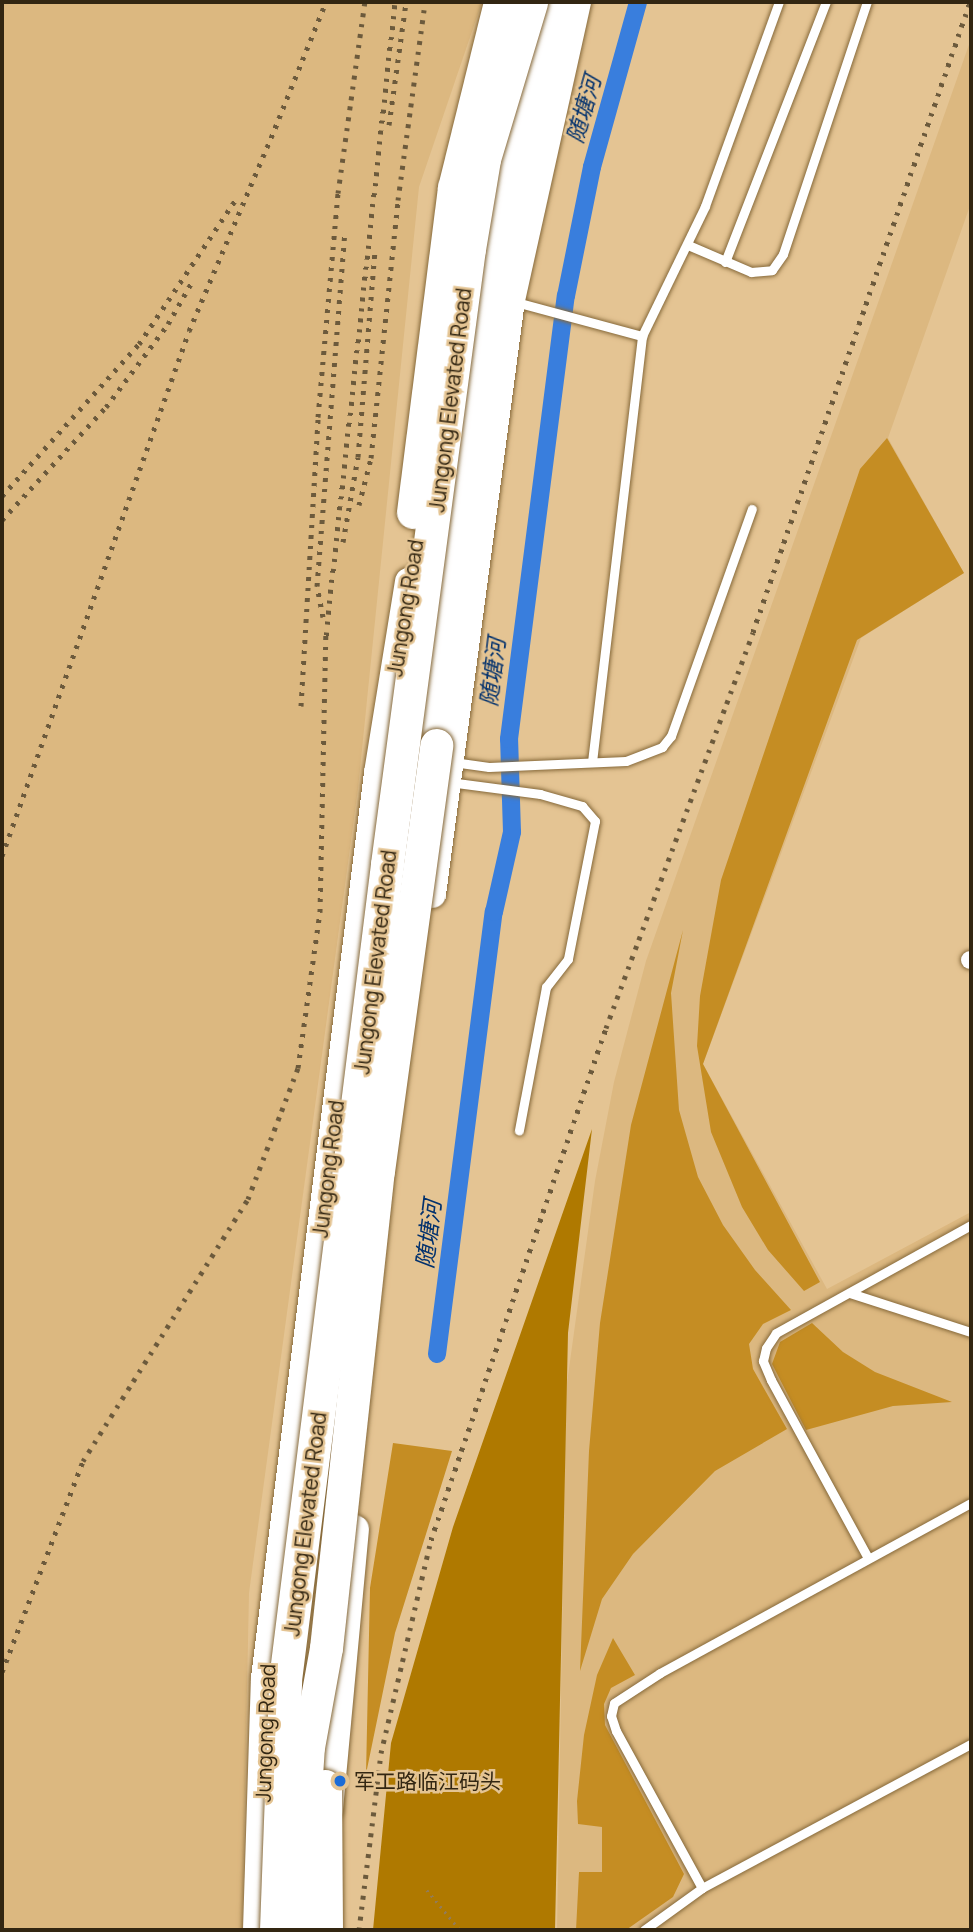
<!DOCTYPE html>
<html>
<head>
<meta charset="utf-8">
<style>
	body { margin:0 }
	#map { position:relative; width:973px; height:1932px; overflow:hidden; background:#e4c493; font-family:Manrope,"Noto Sans SC",sans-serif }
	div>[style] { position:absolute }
	.built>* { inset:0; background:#dcb880 }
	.green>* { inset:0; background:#c58d23 }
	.forest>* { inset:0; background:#af7900 }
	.canal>* { height:18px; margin:-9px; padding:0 9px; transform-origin:9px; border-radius:9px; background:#397edd }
	.path>* { height:2.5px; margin-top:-1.25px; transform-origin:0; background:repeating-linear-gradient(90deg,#937c58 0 2px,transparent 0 7px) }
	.roads { filter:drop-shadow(0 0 2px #86693a) drop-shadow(0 0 2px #86693a) }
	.lane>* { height:9px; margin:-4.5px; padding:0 4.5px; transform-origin:4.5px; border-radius:4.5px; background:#fff }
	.street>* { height:18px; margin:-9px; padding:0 9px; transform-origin:9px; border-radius:9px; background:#fff }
	.primary>* { height:28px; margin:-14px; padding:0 14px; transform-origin:14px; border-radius:14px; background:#fff }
	.highway>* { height:33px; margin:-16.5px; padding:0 16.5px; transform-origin:16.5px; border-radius:16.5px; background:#fff }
	.rail>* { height:5px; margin-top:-2.5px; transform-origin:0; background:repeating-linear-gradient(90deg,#6c5a3c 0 3.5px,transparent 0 10.5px) }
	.bridges { filter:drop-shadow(0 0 2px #86693a) drop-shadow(0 0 2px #86693a) }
	.highway-bridge>* { height:33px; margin:-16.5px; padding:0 16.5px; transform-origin:16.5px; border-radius:16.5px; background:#fff }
	.dots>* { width:19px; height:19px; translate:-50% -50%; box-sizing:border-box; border:4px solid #e4c493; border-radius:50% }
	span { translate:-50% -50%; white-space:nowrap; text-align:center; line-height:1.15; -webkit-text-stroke:5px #e4c493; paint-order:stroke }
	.street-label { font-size:21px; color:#322612 }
	.poi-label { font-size:21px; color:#322612 }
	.left { translate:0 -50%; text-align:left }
	.water-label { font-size:23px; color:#02316d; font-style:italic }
	.frame { position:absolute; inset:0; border:4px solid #322612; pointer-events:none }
</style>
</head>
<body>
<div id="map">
	<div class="built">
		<i style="clip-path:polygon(2px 2px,482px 2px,419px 187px,358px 789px,249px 1593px,242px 1930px,2px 1930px)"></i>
		<i style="clip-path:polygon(971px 39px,971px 203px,888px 438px,964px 573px,861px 638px,703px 1064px,827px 1289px,971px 1212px,971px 1930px,557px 1930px,566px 1390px,595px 1181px,614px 1082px,646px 961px)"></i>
	</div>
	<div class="green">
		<i style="clip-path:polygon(887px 438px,964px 573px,857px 640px,703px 1064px,820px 1282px,804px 1291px,768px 1250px,742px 1207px,711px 1132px,697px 1046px,700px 996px,721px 880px,860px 469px)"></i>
		<i style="clip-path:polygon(683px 930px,671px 993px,679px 1110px,698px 1177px,723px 1225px,755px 1270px,791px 1310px,763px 1324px,749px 1344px,753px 1369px,787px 1429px,715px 1471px,633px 1554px,602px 1599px,580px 1671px,589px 1451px,600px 1323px,631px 1125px)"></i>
		<i style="clip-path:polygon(812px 1323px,843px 1352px,875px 1372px,952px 1402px,893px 1406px,806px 1430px,772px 1364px,780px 1342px)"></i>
		<i style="clip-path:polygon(393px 1443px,452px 1451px,395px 1633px,366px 1774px,370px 1588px)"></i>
		<i style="clip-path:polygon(613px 1638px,635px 1675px,611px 1688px,604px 1704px,605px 1725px,684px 1874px,673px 1897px,626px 1930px,576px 1930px,579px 1872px,602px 1872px,602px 1827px,578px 1824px,577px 1801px,584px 1735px,597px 1675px)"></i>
	</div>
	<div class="forest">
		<i style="clip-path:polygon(592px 1129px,568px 1333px,555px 1930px,373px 1930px,391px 1743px,453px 1527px)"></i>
	</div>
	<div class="canal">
		<i style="left:437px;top:1354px;width:446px;rotate:-82.7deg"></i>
		<i style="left:494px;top:912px;width:82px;rotate:-77.3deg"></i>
		<i style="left:512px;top:832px;width:93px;rotate:-91.8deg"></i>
		<i style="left:509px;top:739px;width:447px;rotate:-82.7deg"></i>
		<i style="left:566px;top:296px;width:132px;rotate:-78.6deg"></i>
		<i style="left:592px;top:167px;width:171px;rotate:-74.4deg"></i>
	</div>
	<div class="path">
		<i style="left:427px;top:1890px;width:52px;rotate:50.5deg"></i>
	</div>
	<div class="roads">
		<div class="lane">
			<i style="left:688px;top:245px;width:69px;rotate:23.2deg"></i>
			<i style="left:751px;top:272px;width:21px;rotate:-5deg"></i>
			<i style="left:772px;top:270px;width:19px;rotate:-55deg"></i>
			<i style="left:783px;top:254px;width:266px;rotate:-71.6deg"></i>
			<i style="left:725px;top:262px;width:279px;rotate:-68.8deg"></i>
			<i style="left:516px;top:302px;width:131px;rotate:15.1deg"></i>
			<i style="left:453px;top:762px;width:36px;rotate:8deg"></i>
			<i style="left:489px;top:767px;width:137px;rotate:-2.5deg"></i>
			<i style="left:626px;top:761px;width:39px;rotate:-21deg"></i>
			<i style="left:662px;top:747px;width:14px;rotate:-51deg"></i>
			<i style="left:671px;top:736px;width:241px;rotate:-70.4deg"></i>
			<i style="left:592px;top:762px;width:429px;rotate:-83.3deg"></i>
			<i style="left:642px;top:336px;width:144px;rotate:-64.1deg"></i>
			<i style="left:705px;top:206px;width:217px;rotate:-70.1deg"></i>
			<i style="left:449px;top:782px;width:92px;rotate:7.5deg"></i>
			<i style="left:540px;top:794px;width:44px;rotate:15.9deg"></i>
			<i style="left:582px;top:806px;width:20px;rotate:49deg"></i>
			<i style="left:595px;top:821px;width:141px;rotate:101.1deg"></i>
			<i style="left:568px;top:959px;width:36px;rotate:128deg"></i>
			<i style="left:546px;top:987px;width:146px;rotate:100.7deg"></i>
			<i style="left:850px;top:1293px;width:127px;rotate:17.9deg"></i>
			<i style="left:868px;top:1558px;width:203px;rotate:-118.6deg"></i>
			<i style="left:771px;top:1380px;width:21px;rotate:-113deg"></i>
			<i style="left:763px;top:1361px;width:13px;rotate:-77deg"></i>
			<i style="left:766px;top:1348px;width:18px;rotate:-56deg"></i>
			<i style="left:776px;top:1333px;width:223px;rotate:-29deg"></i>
			<i style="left:702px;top:1888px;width:179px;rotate:-118.7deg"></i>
			<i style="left:616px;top:1731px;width:16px;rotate:-108deg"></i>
			<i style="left:611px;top:1716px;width:13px;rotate:-77deg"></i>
			<i style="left:614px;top:1703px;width:55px;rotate:-33.1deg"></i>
			<i style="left:660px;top:1673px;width:354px;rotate:-28.7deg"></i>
			<i style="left:644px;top:1930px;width:72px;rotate:-35.9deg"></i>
			<i style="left:702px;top:1888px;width:305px;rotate:-28.2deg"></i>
		</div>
		<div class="street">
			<i style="left:970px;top:960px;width:1px"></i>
		</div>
		<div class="primary">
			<i style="left:432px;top:894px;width:599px;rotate:-82.42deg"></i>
			<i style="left:511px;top:300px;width:305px;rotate:-77.5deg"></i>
			<i style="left:329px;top:1809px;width:281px;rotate:-84.7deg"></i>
			<i style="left:257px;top:1930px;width:252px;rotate:-88.2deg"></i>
			<i style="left:265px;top:1678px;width:912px;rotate:-82.88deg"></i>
			<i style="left:378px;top:773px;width:194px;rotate:-80.8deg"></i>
		</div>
		<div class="highway">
			<i style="left:436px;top:745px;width:304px;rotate:-83.4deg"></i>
			<i style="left:471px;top:443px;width:308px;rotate:-81.4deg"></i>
			<i style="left:517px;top:138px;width:141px;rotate:-74.4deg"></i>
		</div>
	</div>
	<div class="rail">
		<i style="left:389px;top:125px;width:124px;rotate:-82.1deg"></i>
		<i style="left:275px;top:128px;width:136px;rotate:-68deg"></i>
		<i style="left:2px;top:496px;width:205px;rotate:-48deg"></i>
		<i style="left:139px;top:344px;width:178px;rotate:-56.2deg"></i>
		<i style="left:359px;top:505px;width:49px;rotate:-75.7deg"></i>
		<i style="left:371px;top:458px;width:259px;rotate:-84deg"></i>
		<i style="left:398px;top:200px;width:200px;rotate:-82.2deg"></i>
		<i style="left:2px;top:520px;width:154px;rotate:-47.4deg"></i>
		<i style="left:106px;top:407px;width:104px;rotate:-53.2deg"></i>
		<i style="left:168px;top:324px;width:51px;rotate:-60.4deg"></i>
		<i style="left:343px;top:542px;width:86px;rotate:-80deg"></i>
		<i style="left:358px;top:457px;width:208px;rotate:-85.3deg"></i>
		<i style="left:323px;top:617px;width:32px;rotate:-101deg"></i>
		<i style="left:317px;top:586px;width:356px;rotate:-85.5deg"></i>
		<i style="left:301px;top:706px;width:289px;rotate:-86.6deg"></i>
		<i style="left:318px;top:417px;width:225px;rotate:-84.9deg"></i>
		<i style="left:338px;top:193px;width:193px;rotate:-82deg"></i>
		<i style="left:2px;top:856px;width:557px;rotate:-70.39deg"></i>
		<i style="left:189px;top:331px;width:228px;rotate:-67deg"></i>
		<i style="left:2px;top:1672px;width:226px;rotate:-69deg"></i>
		<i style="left:83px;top:1461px;width:310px;rotate:-57.8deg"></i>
		<i style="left:248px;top:1199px;width:140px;rotate:-69.1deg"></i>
		<i style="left:298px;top:1068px;width:158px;rotate:-82deg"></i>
		<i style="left:320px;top:912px;width:277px;rotate:-88.8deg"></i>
		<i style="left:326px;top:635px;width:637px;rotate:-83.78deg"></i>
		<i style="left:359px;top:1930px;width:178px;rotate:-82.9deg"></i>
		<i style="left:381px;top:1753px;width:219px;rotate:-76.8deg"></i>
		<i style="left:431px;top:1540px;width:541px;rotate:-71.13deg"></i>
		<i style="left:606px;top:1028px;width:422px;rotate:-69.6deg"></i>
		<i style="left:753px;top:632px;width:666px;rotate:-70.99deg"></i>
	</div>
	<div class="bridges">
		<div class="highway-bridge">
			<i style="left:413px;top:512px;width:327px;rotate:-82.8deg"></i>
			<i style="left:454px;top:188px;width:192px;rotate:-76.1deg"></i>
			<i style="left:325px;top:1786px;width:144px;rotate:89.6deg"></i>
			<i style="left:276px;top:1930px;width:250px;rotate:-87.9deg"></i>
			<i style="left:285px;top:1680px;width:822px;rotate:-82.87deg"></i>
			<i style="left:387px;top:864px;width:620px;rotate:-82.41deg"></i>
			<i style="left:469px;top:249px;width:91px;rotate:-80.5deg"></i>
			<i style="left:484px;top:159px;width:164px;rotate:-73.3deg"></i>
			<i style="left:301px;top:1930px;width:64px;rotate:-90.9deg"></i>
			<i style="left:300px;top:1866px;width:119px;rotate:-86.2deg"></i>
			<i style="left:308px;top:1747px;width:101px;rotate:-79.7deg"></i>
			<i style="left:326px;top:1648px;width:480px;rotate:-83.8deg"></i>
			<i style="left:378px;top:1171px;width:430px;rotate:-82.2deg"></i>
		</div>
	</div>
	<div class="dots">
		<i style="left:340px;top:1781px;background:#1b6cd7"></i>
	</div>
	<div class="street-label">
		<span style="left:450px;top:400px;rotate:-83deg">Jungong Elevated Road</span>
		<span style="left:405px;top:608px;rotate:-81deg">Jungong Road</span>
		<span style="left:375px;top:962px;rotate:-83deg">Jungong Elevated Road</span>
		<span style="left:328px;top:1169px;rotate:-83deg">Jungong Road</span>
		<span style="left:305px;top:1524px;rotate:-83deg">Jungong Elevated Road</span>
		<span style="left:265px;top:1733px;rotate:-88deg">Jungong Road</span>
	</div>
	<div class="poi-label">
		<span class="left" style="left:354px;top:1781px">军工路临江码头</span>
	</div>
	<div class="water-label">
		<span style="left:583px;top:109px;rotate:-74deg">随塘河</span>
		<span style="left:492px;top:672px;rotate:-83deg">随塘河</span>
		<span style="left:428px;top:1234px;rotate:-83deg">随塘河</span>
	</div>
	<div class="frame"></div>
</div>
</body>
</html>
